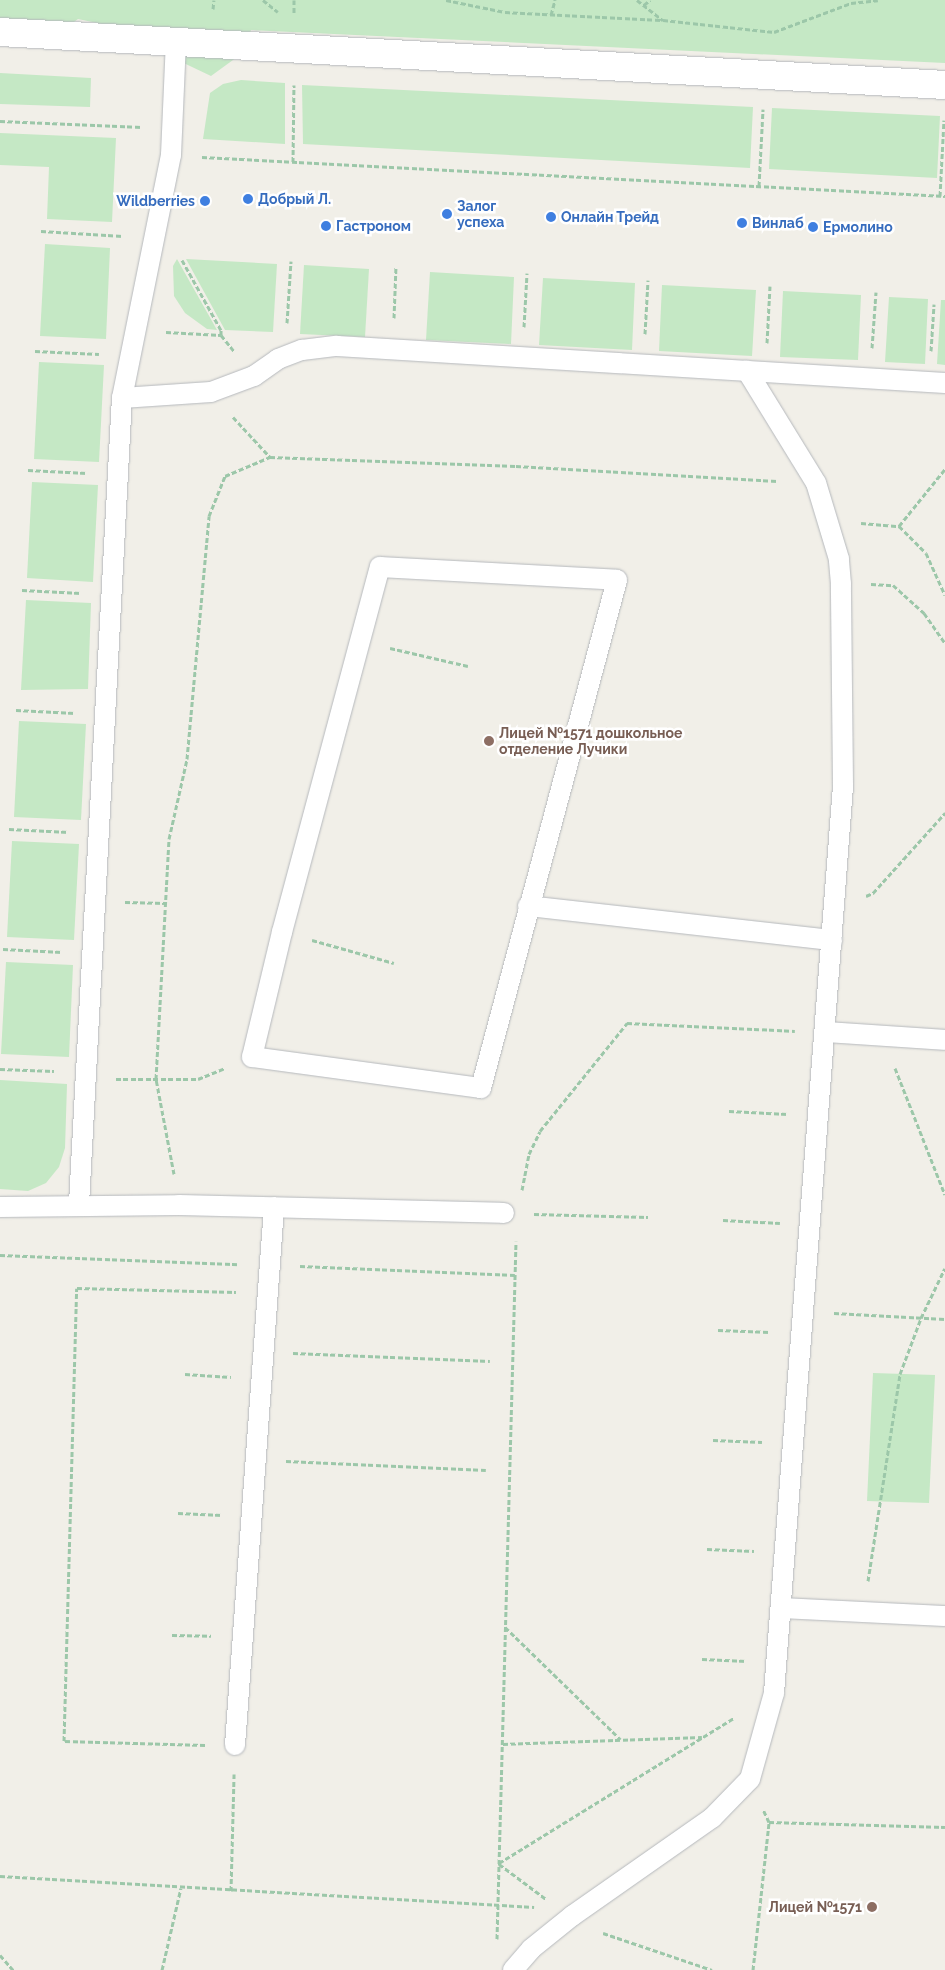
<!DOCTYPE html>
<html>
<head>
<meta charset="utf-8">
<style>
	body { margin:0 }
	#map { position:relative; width:945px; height:1970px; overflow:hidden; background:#f1efe8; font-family:Raleway,sans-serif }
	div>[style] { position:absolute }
	.green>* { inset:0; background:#c5e8c5 }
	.path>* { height:3px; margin-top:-1.5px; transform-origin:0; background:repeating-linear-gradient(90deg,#9cc7a9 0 5px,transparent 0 7.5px) }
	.roads { filter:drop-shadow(0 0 1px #b5b8bc) drop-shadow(0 0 1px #b5b8bc) }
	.lane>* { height:20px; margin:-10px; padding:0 10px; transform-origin:10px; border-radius:10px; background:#fff }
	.street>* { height:28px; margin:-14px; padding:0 14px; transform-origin:14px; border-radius:14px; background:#fff }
	.dots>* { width:14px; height:14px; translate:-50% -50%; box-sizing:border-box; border:2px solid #fff; border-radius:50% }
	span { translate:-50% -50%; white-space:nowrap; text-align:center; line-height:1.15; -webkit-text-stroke:5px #fff; paint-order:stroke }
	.shop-label { font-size:14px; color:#366cbe; font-weight:700 }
	.left { translate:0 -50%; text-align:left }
	.right { translate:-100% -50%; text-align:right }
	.education-label { font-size:14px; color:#785e54; font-weight:700 }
</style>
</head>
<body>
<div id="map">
	<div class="green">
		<i style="clip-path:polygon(0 0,945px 0,945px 63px,251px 30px,244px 52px,211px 76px,171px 57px,154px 35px,78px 19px,48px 41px,0 40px)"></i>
		<i style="clip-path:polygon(0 73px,91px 78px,90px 107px,0 104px)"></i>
		<i style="clip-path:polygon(241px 80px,285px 83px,285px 144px,203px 139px,210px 93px,223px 84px)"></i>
		<i style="clip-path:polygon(302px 85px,753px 107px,750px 168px,303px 144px)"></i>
		<i style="clip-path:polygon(772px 108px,940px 116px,937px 178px,769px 169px)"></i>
		<i style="clip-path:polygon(0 133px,116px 138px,112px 222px,47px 219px,49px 167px,0 165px)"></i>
		<i style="clip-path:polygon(45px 244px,110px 248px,106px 339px,40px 336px)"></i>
		<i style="clip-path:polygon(177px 259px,217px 330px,207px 329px,185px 313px,174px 296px,173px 266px)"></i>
		<i style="clip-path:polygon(186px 259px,277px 264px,273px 332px,225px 330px)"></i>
		<i style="clip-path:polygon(304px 265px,369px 269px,365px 337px,300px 334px)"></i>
		<i style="clip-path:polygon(430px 272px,514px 277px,511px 344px,426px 340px)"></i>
		<i style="clip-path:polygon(543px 278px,635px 283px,632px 350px,539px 345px)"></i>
		<i style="clip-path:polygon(662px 285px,756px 290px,752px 356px,659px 351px)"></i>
		<i style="clip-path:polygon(783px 291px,861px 295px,858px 360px,780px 357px)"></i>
		<i style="clip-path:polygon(889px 297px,928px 299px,925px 364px,885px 362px)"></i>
		<i style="clip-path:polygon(941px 300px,945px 300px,945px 365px,937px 364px)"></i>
		<i style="clip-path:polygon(39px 362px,104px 365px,99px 462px,34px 459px)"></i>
		<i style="clip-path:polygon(32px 482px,98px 485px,93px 582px,27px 578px)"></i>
		<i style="clip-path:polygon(26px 600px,91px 603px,88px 689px,21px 690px)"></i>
		<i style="clip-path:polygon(19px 721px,86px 724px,81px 820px,14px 817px)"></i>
		<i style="clip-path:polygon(12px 841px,79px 844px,74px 940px,7px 937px)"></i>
		<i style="clip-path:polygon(6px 962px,73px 965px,69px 1057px,1px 1054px)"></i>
		<i style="clip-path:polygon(0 1080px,67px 1084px,65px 1148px,59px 1167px,46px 1183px,28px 1191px,0 1189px)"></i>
		<i style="clip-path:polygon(873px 1373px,935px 1375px,929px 1503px,867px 1501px)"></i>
	</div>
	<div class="path">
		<i style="left:263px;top:0;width:19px;rotate:39deg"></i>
		<i style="left:294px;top:0;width:14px;rotate:90deg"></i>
		<i style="left:446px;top:0;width:60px;rotate:11.5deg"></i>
		<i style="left:505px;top:12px;width:156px;rotate:2.9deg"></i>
		<i style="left:637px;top:0;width:33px;rotate:38deg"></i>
		<i style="left:663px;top:20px;width:112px;rotate:6.2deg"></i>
		<i style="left:774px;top:32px;width:82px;rotate:-20.6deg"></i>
		<i style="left:851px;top:3px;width:27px;rotate:-6deg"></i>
		<i style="left:644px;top:5px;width:8px;rotate:-40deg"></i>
		<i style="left:213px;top:9px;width:9px;rotate:-84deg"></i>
		<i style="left:551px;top:15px;width:16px;rotate:-75deg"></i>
		<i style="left:0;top:121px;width:142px;rotate:2.4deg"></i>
		<i style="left:202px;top:157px;width:744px;rotate:3deg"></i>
		<i style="left:293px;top:162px;width:77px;rotate:-89.3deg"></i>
		<i style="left:759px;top:186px;width:77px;rotate:-87deg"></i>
		<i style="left:940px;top:196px;width:76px;rotate:-87deg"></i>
		<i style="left:41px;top:231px;width:82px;rotate:3.5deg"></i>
		<i style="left:182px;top:260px;width:80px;rotate:60.9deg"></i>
		<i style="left:221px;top:330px;width:5px;rotate:90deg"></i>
		<i style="left:221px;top:335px;width:21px;rotate:51deg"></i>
		<i style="left:394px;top:318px;width:52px;rotate:-87.8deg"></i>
		<i style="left:287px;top:323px;width:62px;rotate:-86.3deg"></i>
		<i style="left:524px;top:327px;width:54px;rotate:-86.8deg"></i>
		<i style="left:166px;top:332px;width:55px;rotate:3.1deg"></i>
		<i style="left:645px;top:334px;width:54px;rotate:-86.8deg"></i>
		<i style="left:767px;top:343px;width:57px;rotate:-87deg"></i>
		<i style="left:872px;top:348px;width:56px;rotate:-85.9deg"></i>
		<i style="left:35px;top:351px;width:64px;rotate:2.7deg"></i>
		<i style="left:931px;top:351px;width:47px;rotate:-86.3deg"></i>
		<i style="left:233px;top:417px;width:54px;rotate:47.2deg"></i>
		<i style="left:28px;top:470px;width:59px;rotate:2.9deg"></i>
		<i style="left:861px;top:523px;width:38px;rotate:5deg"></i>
		<i style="left:899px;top:526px;width:38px;rotate:45deg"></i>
		<i style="left:926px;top:553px;width:46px;rotate:65.7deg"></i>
		<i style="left:899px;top:526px;width:73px;rotate:-51.1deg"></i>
		<i style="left:871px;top:584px;width:22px;rotate:3deg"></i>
		<i style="left:893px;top:585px;width:42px;rotate:42.1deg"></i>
		<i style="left:924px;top:613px;width:37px;rotate:55deg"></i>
		<i style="left:22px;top:590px;width:59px;rotate:2.9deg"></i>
		<i style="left:390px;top:648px;width:80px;rotate:13deg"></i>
		<i style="left:16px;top:710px;width:59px;rotate:2.9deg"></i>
		<i style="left:9px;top:829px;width:60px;rotate:2.9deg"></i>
		<i style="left:866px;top:896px;width:8px;rotate:-23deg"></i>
		<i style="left:873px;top:893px;width:108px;rotate:-48deg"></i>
		<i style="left:125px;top:902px;width:41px;rotate:1.4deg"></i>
		<i style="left:312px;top:940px;width:85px;rotate:15.7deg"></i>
		<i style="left:3px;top:949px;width:59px;rotate:2.9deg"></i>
		<i style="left:895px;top:1068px;width:136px;rotate:68.5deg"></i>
		<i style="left:0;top:1069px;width:54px;rotate:2.1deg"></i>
		<i style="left:116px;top:1079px;width:82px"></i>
		<i style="left:198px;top:1079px;width:29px;rotate:-22deg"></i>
		<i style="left:729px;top:1111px;width:59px;rotate:2.9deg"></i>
		<i style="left:174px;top:1174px;width:97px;rotate:-100.7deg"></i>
		<i style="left:156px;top:1079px;width:240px;rotate:-86.9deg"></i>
		<i style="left:169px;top:839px;width:82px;rotate:-77.3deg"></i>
		<i style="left:187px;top:759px;width:244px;rotate:-84.8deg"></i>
		<i style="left:209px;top:516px;width:43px;rotate:-68.2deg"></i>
		<i style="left:225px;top:476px;width:49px;rotate:-22.9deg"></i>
		<i style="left:270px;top:457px;width:246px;rotate:2.1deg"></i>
		<i style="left:516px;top:466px;width:262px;rotate:3.3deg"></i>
		<i style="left:522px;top:1190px;width:37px;rotate:-79deg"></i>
		<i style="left:529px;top:1154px;width:25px;rotate:-64deg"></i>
		<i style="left:540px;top:1131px;width:139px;rotate:-51.1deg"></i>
		<i style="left:627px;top:1023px;width:168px;rotate:2.7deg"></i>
		<i style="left:534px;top:1214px;width:114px;rotate:1.5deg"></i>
		<i style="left:723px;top:1220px;width:57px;rotate:3deg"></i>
		<i style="left:0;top:1255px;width:239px;rotate:2.2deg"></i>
		<i style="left:300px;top:1266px;width:215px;rotate:2.4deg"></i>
		<i style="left:834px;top:1313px;width:111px;rotate:3.1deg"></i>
		<i style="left:718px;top:1330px;width:52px;rotate:2.2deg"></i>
		<i style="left:293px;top:1353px;width:197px;rotate:2.3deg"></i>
		<i style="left:185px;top:1374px;width:46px;rotate:3.7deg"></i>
		<i style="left:713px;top:1440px;width:49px;rotate:2.3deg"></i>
		<i style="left:286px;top:1461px;width:200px;rotate:2.6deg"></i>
		<i style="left:178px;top:1513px;width:44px;rotate:2.6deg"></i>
		<i style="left:707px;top:1549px;width:47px;rotate:2.4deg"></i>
		<i style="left:868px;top:1581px;width:209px;rotate:-81.2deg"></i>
		<i style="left:900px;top:1374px;width:60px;rotate:-69.4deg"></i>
		<i style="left:921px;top:1318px;width:55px;rotate:-64.4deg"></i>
		<i style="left:505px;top:1627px;width:161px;rotate:44.2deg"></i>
		<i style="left:172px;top:1635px;width:39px;rotate:1deg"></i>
		<i style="left:702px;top:1659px;width:45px;rotate:2.5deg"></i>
		<i style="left:503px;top:1744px;width:199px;rotate:-2deg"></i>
		<i style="left:205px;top:1745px;width:141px;rotate:-178.4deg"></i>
		<i style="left:64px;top:1741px;width:453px;rotate:-88.4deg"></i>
		<i style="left:77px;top:1288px;width:159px;rotate:1.4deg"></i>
		<i style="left:769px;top:1822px;width:176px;rotate:1.6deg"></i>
		<i style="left:499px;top:1863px;width:276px;rotate:-31.7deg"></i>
		<i style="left:499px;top:1864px;width:59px;rotate:36.7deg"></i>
		<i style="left:0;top:1876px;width:535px;rotate:3.32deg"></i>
		<i style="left:231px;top:1891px;width:117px;rotate:-88.5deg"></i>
		<i style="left:603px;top:1933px;width:115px;rotate:18.7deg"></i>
		<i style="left:497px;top:1939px;width:698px;rotate:-88.44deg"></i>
		<i style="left:0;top:1955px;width:20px;rotate:49deg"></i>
		<i style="left:162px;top:1970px;width:84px;rotate:-77deg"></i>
		<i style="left:753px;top:1970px;width:149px;rotate:-83.8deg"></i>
		<i style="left:769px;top:1822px;width:14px;rotate:-115deg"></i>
	</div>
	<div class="roads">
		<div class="lane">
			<i style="left:122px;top:398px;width:89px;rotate:-3.9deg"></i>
			<i style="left:211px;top:392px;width:46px;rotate:-20.4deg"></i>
			<i style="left:254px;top:376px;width:29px;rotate:-35deg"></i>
			<i style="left:278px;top:359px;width:26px;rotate:-21deg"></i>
			<i style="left:302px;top:350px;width:35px;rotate:-7deg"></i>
			<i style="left:337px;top:346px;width:609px;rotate:3.48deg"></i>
			<i style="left:380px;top:567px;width:237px;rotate:3.1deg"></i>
			<i style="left:617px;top:580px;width:526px;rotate:104.99deg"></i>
			<i style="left:481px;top:1088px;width:231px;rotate:-172.3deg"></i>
			<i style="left:252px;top:1057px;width:129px;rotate:-76.5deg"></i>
			<i style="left:282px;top:932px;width:378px;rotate:-75deg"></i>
			<i style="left:528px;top:906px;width:306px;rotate:6.4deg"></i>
			<i style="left:825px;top:1032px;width:120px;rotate:3.8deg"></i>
			<i style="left:79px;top:1204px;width:807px;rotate:-86.95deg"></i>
			<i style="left:122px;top:398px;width:248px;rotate:-78.6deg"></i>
			<i style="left:171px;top:155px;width:113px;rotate:-87.5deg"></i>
			<i style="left:0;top:1207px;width:179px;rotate:-0.6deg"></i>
			<i style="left:179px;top:1205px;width:325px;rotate:1.4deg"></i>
			<i style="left:781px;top:1608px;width:164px;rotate:2.8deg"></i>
			<i style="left:235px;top:1745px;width:539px;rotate:-85.85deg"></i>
			<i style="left:513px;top:1970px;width:28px;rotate:-49deg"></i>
			<i style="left:531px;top:1949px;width:53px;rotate:-38.8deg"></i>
			<i style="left:572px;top:1916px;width:171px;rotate:-35deg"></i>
			<i style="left:712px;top:1818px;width:54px;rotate:-45.7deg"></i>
			<i style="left:750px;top:1779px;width:89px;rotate:-74.4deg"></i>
			<i style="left:774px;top:1693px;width:911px;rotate:-85.65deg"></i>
			<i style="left:843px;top:785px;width:201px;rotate:-90.6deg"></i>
			<i style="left:841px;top:584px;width:25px;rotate:-95deg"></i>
			<i style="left:839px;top:559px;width:79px;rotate:-106.8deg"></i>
			<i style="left:816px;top:483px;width:132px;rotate:-121.6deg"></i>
		</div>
		<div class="street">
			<i style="left:0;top:32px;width:946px;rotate:3.21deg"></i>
		</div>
	</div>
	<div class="dots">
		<i style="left:248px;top:199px;background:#3f7fe0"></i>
		<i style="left:205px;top:201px;background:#3f7fe0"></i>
		<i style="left:447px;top:214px;background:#3f7fe0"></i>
		<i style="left:551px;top:217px;background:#3f7fe0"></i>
		<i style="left:742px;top:223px;background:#3f7fe0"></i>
		<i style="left:326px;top:226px;background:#3f7fe0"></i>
		<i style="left:813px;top:227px;background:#3f7fe0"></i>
		<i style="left:489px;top:741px;background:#8d6e63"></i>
		<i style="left:872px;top:1907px;background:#8d6e63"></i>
	</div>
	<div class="shop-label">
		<span class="left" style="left:258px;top:199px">Добрый Л.</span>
		<span class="right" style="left:195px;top:201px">Wildberries</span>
		<span class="left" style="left:457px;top:214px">Залог<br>успеха</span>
		<span class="left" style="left:561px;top:217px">Онлайн Трейд</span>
		<span class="left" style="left:752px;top:223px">Винлаб</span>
		<span class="left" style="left:336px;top:226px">Гастроном</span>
		<span class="left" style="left:823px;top:227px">Ермолино</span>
	</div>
	<div class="education-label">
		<span class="left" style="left:499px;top:741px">Лицей №1571 дошкольное<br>отделение Лучики</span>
		<span class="right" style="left:862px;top:1907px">Лицей №1571</span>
	</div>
</div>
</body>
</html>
